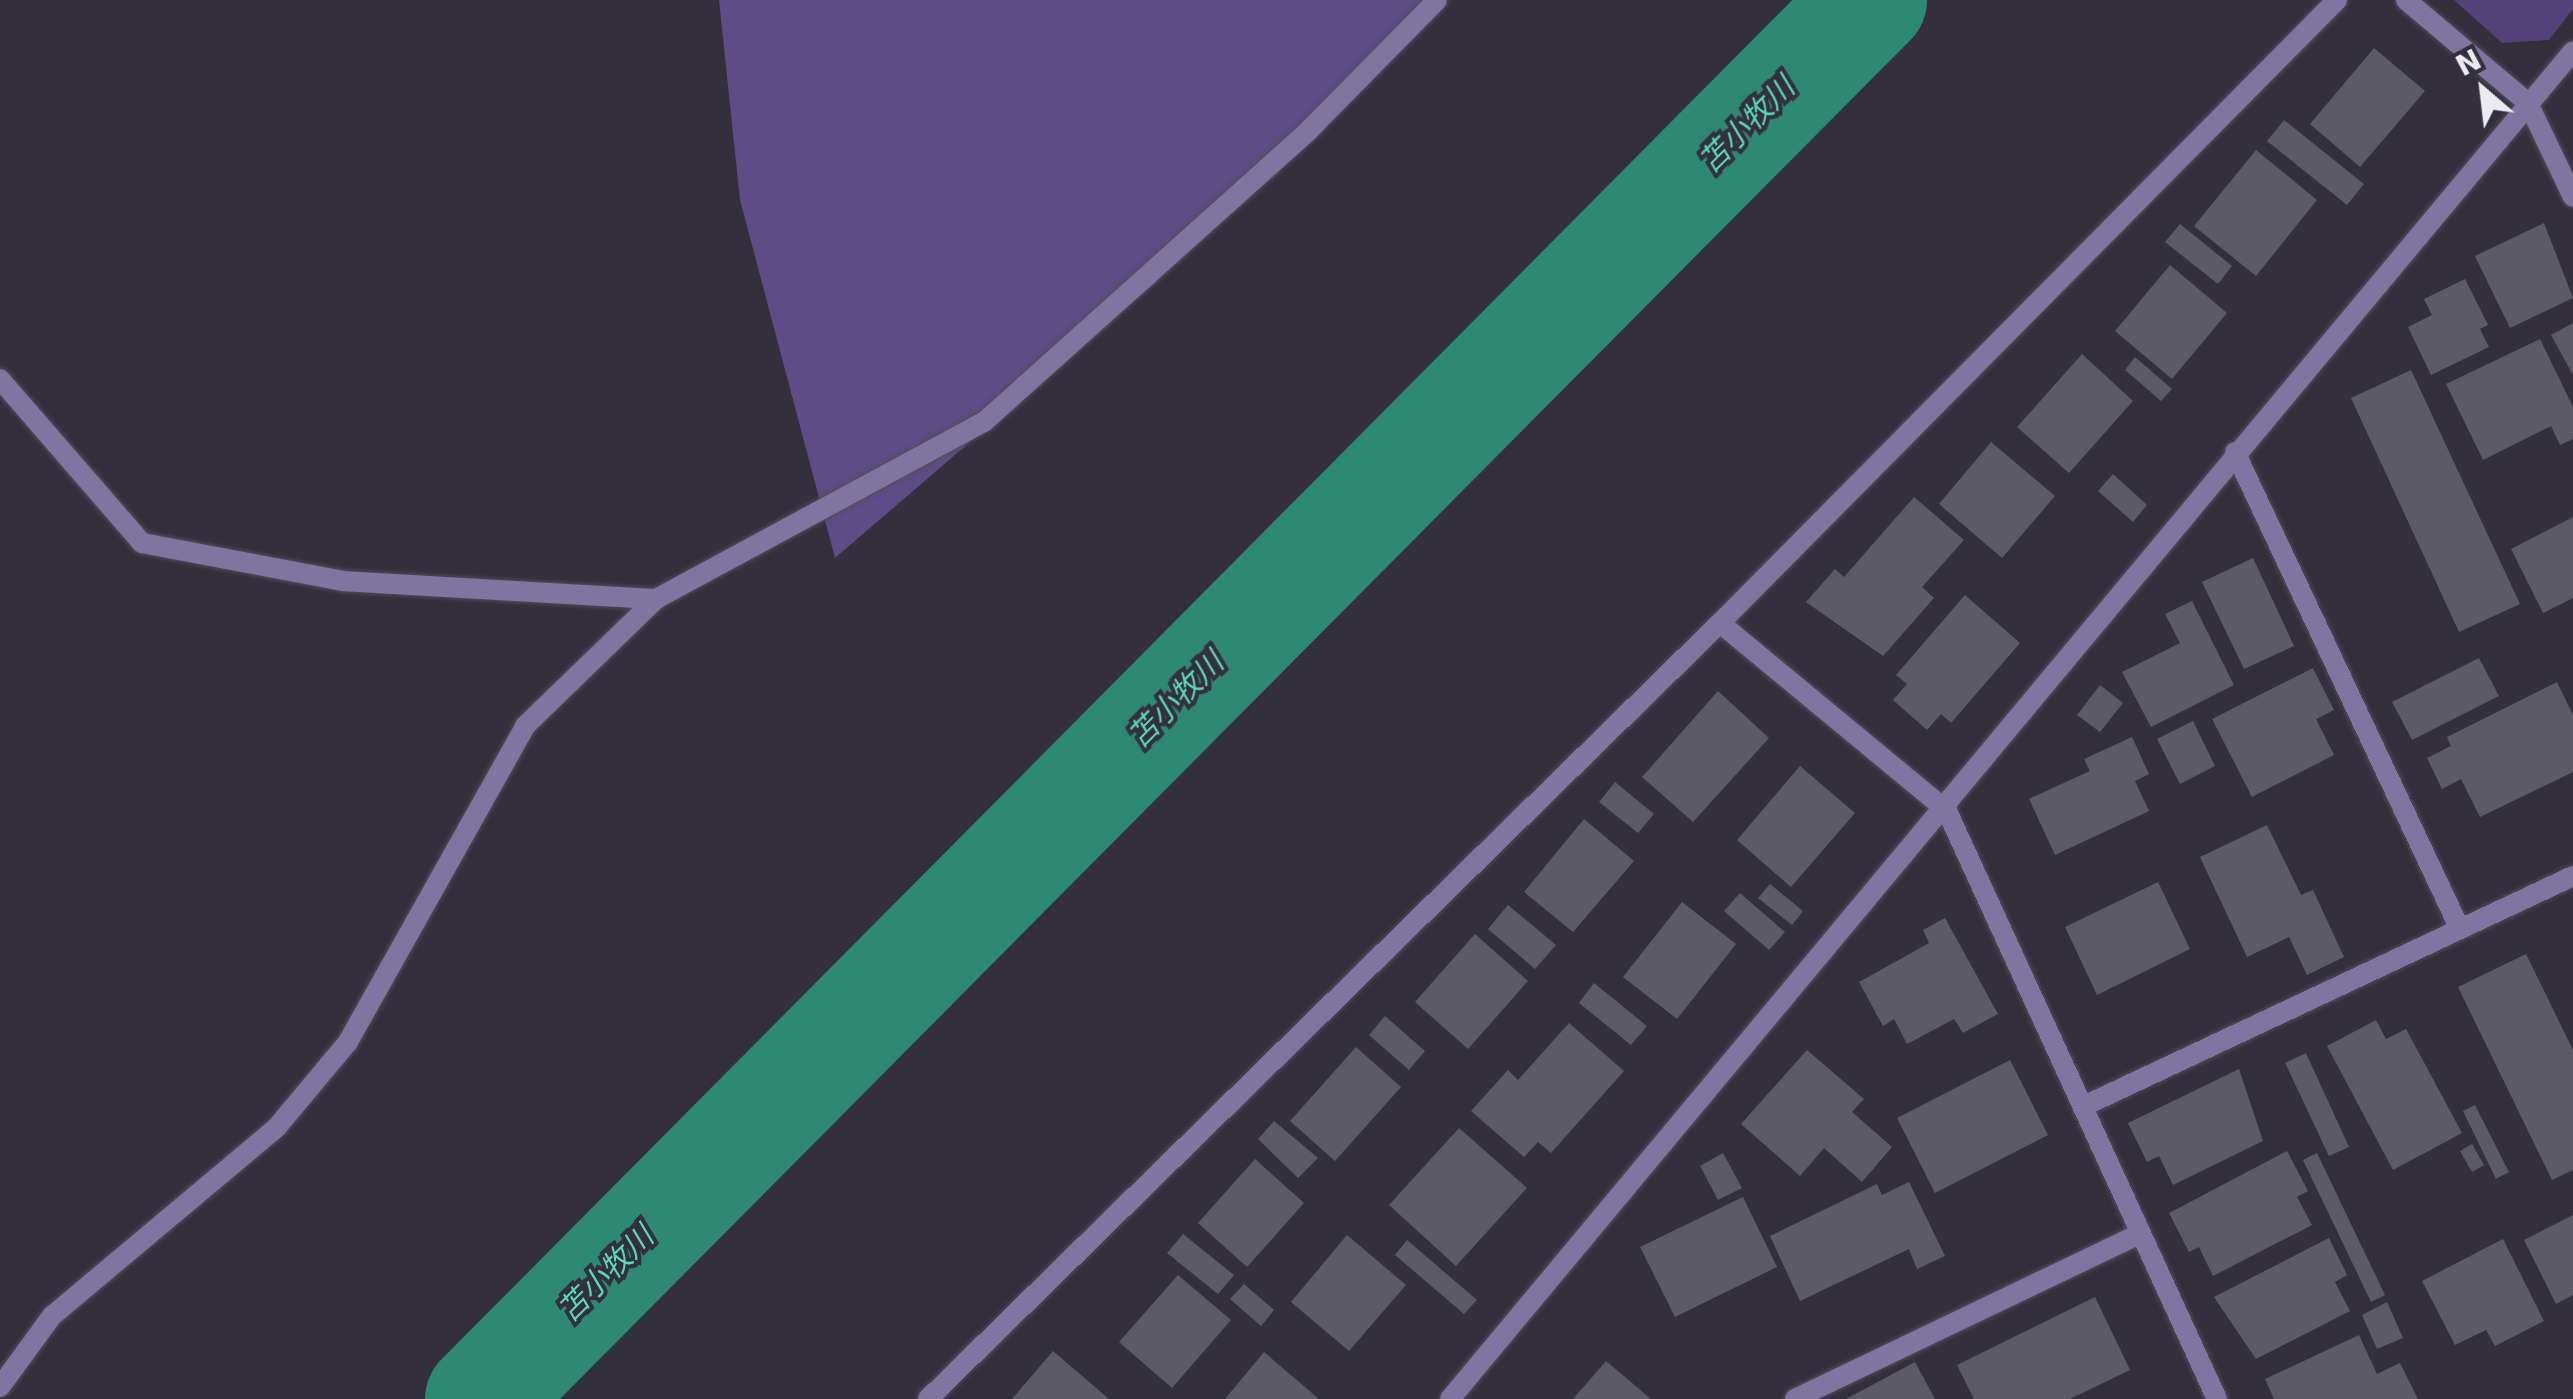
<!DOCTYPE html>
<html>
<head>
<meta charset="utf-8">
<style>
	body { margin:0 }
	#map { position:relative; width:2573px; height:1399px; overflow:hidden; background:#332f3c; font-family:"DejaVu Sans","Noto Sans JP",sans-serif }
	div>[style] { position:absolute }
	.green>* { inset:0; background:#534279 }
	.forest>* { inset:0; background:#5e4c86 }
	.river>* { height:112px; margin:-56px; padding:0 56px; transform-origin:56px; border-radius:56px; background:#2d8972 }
	.building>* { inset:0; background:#5d5a68 }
	.roads { filter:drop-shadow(0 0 2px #504d59) drop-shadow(0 0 2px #504d59) }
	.service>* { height:20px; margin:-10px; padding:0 10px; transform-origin:10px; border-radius:10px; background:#8074a1 }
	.minor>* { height:20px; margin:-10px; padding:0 10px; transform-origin:10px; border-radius:10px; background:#8074a1 }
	span { translate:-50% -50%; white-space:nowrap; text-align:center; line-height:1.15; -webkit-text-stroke:8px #332f3c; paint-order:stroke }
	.water-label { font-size:30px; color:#59d9b7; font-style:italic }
	.north { position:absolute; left:2433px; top:40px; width:100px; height:100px; -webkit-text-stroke:8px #332f3c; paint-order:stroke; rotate:332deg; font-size:28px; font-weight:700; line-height:40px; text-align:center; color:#ebe9f2 }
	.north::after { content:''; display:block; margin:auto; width:35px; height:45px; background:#ebe9f2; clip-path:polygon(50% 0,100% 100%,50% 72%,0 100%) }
</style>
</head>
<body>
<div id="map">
	<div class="green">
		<i style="clip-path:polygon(2454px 0,2573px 0,2573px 9px,2549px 40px,2502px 43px)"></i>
	</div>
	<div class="forest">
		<i style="clip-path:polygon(719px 0,1431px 0,1154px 284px,835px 558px,740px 200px)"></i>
	</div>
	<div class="river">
		<i style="left:481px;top:1399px;width:1972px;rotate:-45.18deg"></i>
	</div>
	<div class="building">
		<i style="clip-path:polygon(2374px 48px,2425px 91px,2360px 167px,2310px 124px)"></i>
		<i style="clip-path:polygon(2284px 120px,2364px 184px,2347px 205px,2267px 141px)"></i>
		<i style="clip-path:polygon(2256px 150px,2317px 200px,2256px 276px,2194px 226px)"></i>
		<i style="clip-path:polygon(2544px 223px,2573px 298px,2510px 328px,2475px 256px)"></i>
		<i style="clip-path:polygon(2180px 224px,2232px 266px,2218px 284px,2165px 242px)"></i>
		<i style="clip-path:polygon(2170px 265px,2227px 313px,2172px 379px,2115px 331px)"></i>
		<i style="clip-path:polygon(2465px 279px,2488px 325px,2480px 329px,2489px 347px,2431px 375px,2408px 327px,2432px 315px,2424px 299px)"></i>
		<i style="clip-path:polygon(2573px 323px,2573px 375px,2551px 335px)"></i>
		<i style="clip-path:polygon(2540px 339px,2573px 407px,2573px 439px,2560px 445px,2551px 426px,2483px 460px,2446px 384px)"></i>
		<i style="clip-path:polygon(2082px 354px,2133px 401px,2069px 473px,2017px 427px)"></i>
		<i style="clip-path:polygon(2135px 357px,2172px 389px,2161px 401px,2125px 370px)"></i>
		<i style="clip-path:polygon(2411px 370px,2520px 604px,2459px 632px,2351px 398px)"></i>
		<i style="clip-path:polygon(1991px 442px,2055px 496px,2002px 558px,1939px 504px)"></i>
		<i style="clip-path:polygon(2113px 474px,2147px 505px,2133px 522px,2098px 491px)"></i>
		<i style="clip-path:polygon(1914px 497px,1964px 540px,1922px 587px,1934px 598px,1883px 656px,1806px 602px,1835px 569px,1844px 577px)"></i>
		<i style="clip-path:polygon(2573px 517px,2573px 598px,2543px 613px,2511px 549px)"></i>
		<i style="clip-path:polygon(2253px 558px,2294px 646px,2244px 669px,2202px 582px)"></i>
		<i style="clip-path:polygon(1965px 595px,2020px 643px,1951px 723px,1941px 714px,1927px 730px,1893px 700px,1907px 684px,1896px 675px)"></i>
		<i style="clip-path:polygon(2192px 601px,2234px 685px,2151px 727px,2122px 672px,2180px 643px,2165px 614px)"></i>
		<i style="clip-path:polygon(2479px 658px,2499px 696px,2412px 740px,2392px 702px)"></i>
		<i style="clip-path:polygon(2313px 668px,2334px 710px,2316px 719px,2334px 755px,2252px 797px,2212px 719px)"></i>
		<i style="clip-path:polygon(2557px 682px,2573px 715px,2573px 772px,2480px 817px,2461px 779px,2442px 789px,2427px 758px,2451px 746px,2447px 737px)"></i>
		<i style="clip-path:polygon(2100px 685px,2123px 703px,2100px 732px,2077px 715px)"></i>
		<i style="clip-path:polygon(1718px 691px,1769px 738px,1693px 822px,1642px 777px)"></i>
		<i style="clip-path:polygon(2193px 721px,2215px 766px,2180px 784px,2157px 739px)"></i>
		<i style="clip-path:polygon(2132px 737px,2149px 774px,2135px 781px,2149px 811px,2055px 855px,2029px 799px,2090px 771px,2084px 759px)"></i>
		<i style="clip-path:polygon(1800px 766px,1855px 813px,1791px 887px,1737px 840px)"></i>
		<i style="clip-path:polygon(1615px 782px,1654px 814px,1638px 833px,1599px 802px)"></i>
		<i style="clip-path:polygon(1584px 819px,1634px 861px,1573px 932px,1524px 892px)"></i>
		<i style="clip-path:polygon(2267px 825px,2301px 895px,2313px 890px,2344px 957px,2307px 975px,2289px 937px,2247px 957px,2200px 857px)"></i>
		<i style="clip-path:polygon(2158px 882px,2190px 949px,2097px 995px,2065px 927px)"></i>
		<i style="clip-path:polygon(1770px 884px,1803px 911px,1792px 925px,1758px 898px)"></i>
		<i style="clip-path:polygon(1740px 893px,1785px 932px,1769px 950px,1724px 911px)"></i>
		<i style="clip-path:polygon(1682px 902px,1736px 944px,1677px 1019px,1623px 977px)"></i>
		<i style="clip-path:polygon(1508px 905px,1556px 945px,1535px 969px,1488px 929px)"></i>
		<i style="clip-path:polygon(1945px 918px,1998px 1014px,1963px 1033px,1954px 1019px,1907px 1044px,1894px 1019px,1883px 1026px,1859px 982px,1929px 943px,1923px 930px)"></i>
		<i style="clip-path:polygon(1475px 934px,1528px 981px,1468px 1049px,1415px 1002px)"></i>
		<i style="clip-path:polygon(2526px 954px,2573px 1050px,2573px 1170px,2552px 1180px,2458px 987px)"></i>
		<i style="clip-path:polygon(1594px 983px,1647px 1026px,1631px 1045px,1579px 1003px)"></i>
		<i style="clip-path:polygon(1385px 1016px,1425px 1051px,1409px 1070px,1369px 1035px)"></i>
		<i style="clip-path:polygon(2376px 1020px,2386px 1039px,2406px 1029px,2462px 1133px,2393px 1170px,2327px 1046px)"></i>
		<i style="clip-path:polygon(1569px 1023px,1624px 1071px,1551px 1153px,1538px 1142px,1524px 1157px,1471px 1111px,1508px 1070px,1518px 1080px)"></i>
		<i style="clip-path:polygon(1356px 1047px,1401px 1087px,1335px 1161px,1290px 1121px)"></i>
		<i style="clip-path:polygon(1807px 1050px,1864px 1099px,1852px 1112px,1892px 1147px,1862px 1182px,1824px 1148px,1800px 1176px,1741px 1124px)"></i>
		<i style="clip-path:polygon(2306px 1053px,2349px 1147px,2329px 1156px,2285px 1063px)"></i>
		<i style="clip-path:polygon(2010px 1060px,2048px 1135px,1935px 1193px,1897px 1118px)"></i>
		<i style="clip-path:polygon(2239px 1069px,2263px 1141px,2173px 1185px,2159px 1156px,2147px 1162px,2128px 1123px)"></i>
		<i style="clip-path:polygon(2475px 1105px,2509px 1172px,2496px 1179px,2463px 1111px)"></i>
		<i style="clip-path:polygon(1274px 1121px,1318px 1158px,1298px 1178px,1258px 1139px)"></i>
		<i style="clip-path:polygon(1459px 1128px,1527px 1188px,1456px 1266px,1389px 1205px)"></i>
		<i style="clip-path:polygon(2472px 1144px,2484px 1165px,2472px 1172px,2460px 1151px)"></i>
		<i style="clip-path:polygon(2287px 1151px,2308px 1191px,2297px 1197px,2312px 1225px,2213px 1276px,2199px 1247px,2189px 1252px,2169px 1213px)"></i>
		<i style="clip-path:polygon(1723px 1153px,1742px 1188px,1718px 1200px,1700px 1166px)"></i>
		<i style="clip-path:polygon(2317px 1153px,2385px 1295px,2371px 1302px,2303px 1160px)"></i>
		<i style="clip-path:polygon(1255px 1159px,1304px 1203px,1247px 1267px,1198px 1223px)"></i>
		<i style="clip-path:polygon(1909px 1182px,1945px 1256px,1917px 1269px,1909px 1249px,1800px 1301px,1770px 1236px,1877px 1184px,1882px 1195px)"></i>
		<i style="clip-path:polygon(1743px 1197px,1777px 1267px,1675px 1317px,1640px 1247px)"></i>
		<i style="clip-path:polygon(2573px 1215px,2573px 1295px,2556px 1304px,2524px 1240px)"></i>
		<i style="clip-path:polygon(1183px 1234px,1234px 1275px,1218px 1294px,1167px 1253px)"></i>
		<i style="clip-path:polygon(1347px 1235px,1406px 1285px,1349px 1351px,1291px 1302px)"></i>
		<i style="clip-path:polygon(2329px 1238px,2347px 1275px,2335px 1282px,2350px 1311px,2256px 1359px,2214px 1297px)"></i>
		<i style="clip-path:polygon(2503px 1239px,2544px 1321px,2495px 1346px,2486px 1330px,2455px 1345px,2422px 1281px)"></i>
		<i style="clip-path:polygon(1407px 1240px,1477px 1300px,1464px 1314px,1395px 1255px)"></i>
		<i style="clip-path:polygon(1178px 1275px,1231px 1320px,1172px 1388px,1119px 1342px)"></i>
		<i style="clip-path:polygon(1244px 1284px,1274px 1310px,1261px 1326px,1230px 1299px)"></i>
		<i style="clip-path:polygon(2095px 1297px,2130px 1370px,2070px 1399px,1974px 1399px,1957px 1365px)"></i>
		<i style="clip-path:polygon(2387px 1302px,2403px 1338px,2377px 1349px,2362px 1315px)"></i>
		<i style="clip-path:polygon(2359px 1335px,2377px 1374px,2400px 1363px,2418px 1399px,2274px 1399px,2265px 1379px)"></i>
		<i style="clip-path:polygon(1053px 1351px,1109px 1399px,1012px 1399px)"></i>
		<i style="clip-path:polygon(1264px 1352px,1319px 1399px,1225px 1399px)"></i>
		<i style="clip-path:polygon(1606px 1361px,1651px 1399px,1573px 1399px)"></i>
		<i style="clip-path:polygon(1915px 1362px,1935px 1399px,1846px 1399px)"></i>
	</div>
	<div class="roads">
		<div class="service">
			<i style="left:1795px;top:1399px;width:382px;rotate:-25.6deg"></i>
		</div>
		<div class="minor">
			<i style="left:2406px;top:0;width:160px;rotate:40.2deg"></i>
			<i style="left:2528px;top:103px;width:104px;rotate:64.4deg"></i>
			<i style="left:0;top:379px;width:217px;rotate:49.1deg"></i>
			<i style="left:142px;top:543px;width:205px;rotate:10.7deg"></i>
			<i style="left:343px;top:581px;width:314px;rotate:3.3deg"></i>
			<i style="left:2235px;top:452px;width:527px;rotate:64.75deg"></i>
			<i style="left:1720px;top:623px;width:295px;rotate:39.6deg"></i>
			<i style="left:1947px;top:811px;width:647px;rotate:65.34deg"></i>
			<i style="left:2084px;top:1106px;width:540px;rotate:-25.19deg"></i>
			<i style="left:0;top:1387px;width:88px;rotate:-53.8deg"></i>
			<i style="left:52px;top:1316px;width:294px;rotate:-40deg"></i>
			<i style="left:277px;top:1127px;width:111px;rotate:-50.1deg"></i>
			<i style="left:348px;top:1042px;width:362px;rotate:-60.7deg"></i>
			<i style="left:525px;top:726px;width:182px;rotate:-44.1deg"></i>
			<i style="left:656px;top:599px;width:373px;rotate:-28.4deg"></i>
			<i style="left:984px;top:422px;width:437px;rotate:-41.9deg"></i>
			<i style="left:1309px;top:130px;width:182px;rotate:-45.4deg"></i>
			<i style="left:928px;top:1399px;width:1109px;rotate:-44.42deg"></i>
			<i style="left:1720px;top:623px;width:877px;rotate:-45.28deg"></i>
			<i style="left:1450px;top:1399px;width:1754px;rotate:-50.2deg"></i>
		</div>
	</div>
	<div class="water-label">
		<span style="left:1747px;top:125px;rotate:-45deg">苫小牧川</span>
		<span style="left:1176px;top:700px;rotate:-45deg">苫小牧川</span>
		<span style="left:606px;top:1274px;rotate:-45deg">苫小牧川</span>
	</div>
	<div class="north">N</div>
</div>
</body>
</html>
